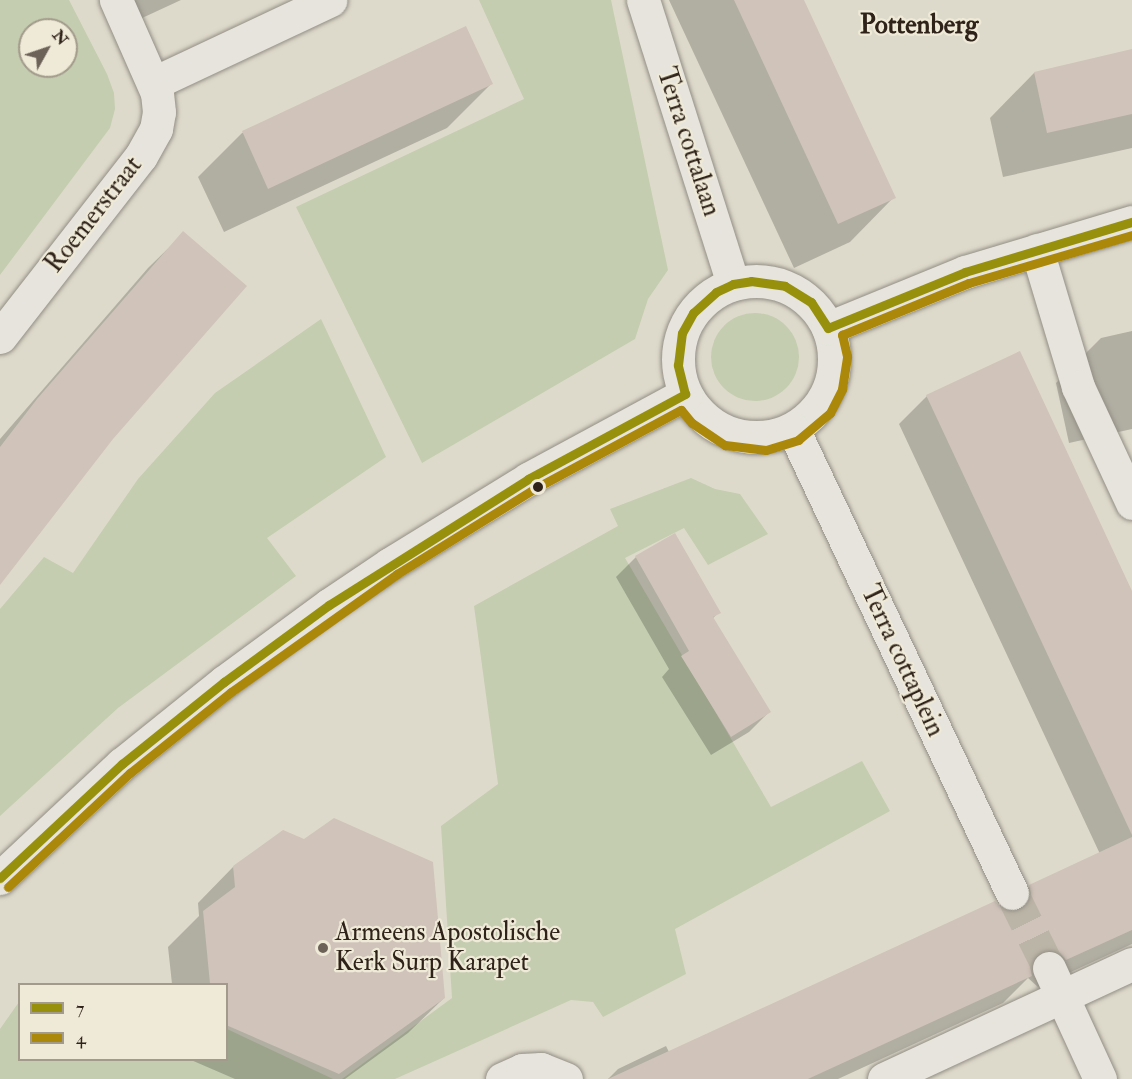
<!DOCTYPE html>
<html>
<head>
<meta charset="utf-8">
<style>
	body { margin:0 }
	#map { position:relative; width:1132px; height:1079px; overflow:hidden; background:#dedacb; font-family:"IM FELL Double Pica",serif }
	div>[style] { position:absolute }
	.green>* { inset:0; background:#c4cdaf }
	.round { border-radius:50% }
	.shadow>* { inset:0; background:#0003 }
	.building>* { inset:0; background:#d0c3b9 }
	.minor-tunnel>* { height:33px; margin-top:-16.5px; transform-origin:0; background:repeating-linear-gradient(90deg,#bbb5a7 0 33px,transparent 0 49px) }
	.roads { filter:drop-shadow(0 0 2px #938e85) drop-shadow(0 0 2px #938e85) }
	.minor>* { height:33px; margin:-16.5px; padding:0 16.5px; transform-origin:16.5px; border-radius:16.5px; background:#e6e4dc }
	.minor>.ring { margin:-16.5px; padding:0; box-sizing:content-box; background:none; border:33px solid #e6e4dc; border-radius:50% }
	.bus-1>* { height:9px; margin:-4.5px; padding:0 4.5px; transform-origin:4.5px; border-radius:4.5px; background:#97900c }
	.bus-2>* { height:9px; margin:-4.5px; padding:0 4.5px; transform-origin:4.5px; border-radius:4.5px; background:#ac880a }
	.dots>* { width:16px; height:16px; translate:-50% -50%; box-sizing:border-box; border:3px solid #efead8; border-radius:50% }
	span { translate:-50% -50%; white-space:nowrap; text-align:center; line-height:1.15; -webkit-text-stroke:4.5px #efead8; paint-order:stroke }
	.street-label { font-size:26px; color:#2f2218 }
	.poi-label { font-size:26px; color:#2f2218 }
	.left { translate:0 -50%; text-align:left }
	.neighbourhood-label { font-size:27px; color:#2f2218; font-weight:700 }
	.legend { position:absolute; left:18px; top:983px; width:210px; height:78px; box-sizing:border-box; background:#efead8; border:2px solid #a29a8b; margin:0; padding:8px 10px; list-style:none; font-size:18px; color:#2f2218 }
	.legend li { display:flex; align-items:center; gap:12px; height:30px }
	.legend b { width:30px; border:2px solid #a29a8b }
	.north { position:absolute; left:18px; top:18px; width:60px; height:60px; box-sizing:border-box; background:#efead8; border:2px solid #a29a8b; border-radius:50%; rotate:50deg; font-size:16px; font-weight:700; line-height:24px; text-align:center; color:#2f2218 }
	.north::after { content:''; display:block; margin:auto; width:21px; height:27px; background:#6c6257; clip-path:polygon(50% 0,100% 100%,50% 72%,0 100%) }
</style>
</head>
<body>
<div id="map">
	<div class="green">
		<i style="clip-path:polygon(evenodd,0 0,69px 0,107px 74px,114px 93px,115px 109px,110px 128px,0 275px,0 0,30px 30px,66px 30px,66px 66px,30px 66px,30px 30px)"></i>
		<i style="clip-path:polygon(479px 0,611px 0,668px 270px,648px 299px,635px 339px,422px 463px,296px 207px,524px 99px)"></i>
		<i class="round" style="left:711px;top:313px;width:88px;height:88px"></i>
		<i style="clip-path:polygon(321px 319px,386px 457px,267px 538px,296px 576px,118px 708px,0 816px,0 609px,44px 557px,73px 573px,138px 479px,215px 393px)"></i>
		<i style="clip-path:polygon(691px 478px,715px 489px,740px 494px,768px 534px,708px 565px,684px 528px,625px 558px,771px 807px,862px 761px,890px 811px,675px 929px,686px 974px,603px 1017px,593px 1002px,571px 1000px,395px 1079px,342px 1079px,452px 998px,441px 826px,498px 784px,474px 606px,618px 526px,610px 509px)"></i>
		<i style="clip-path:polygon(19px 1002px,20px 1060px,226px 1060px,227px 1029px,333px 1079px,0 1079px,0 1029px)"></i>
	</div>
	<div class="shadow">
		<i style="clip-path:polygon(115px 0,181px 0,127px 25px)"></i>
		<i style="clip-path:polygon(669px 0,803px 0,894px 197px,850px 242px,794px 268px)"></i>
		<i style="clip-path:polygon(465px 28px,491px 84px,447px 128px,224px 232px,198px 177px,242px 133px)"></i>
		<i style="clip-path:polygon(1132px 51px,1132px 148px,1003px 177px,990px 118px,1034px 73px)"></i>
		<i style="clip-path:polygon(184px 233px,112px 438px,0 582px,0 439px,148px 268px)"></i>
		<i style="clip-path:polygon(1132px 331px,1132px 429px,1069px 443px,1056px 383px,1101px 338px)"></i>
		<i style="clip-path:polygon(927px 396px,1132px 595px,1132px 944px,1038px 987px,1028px 978px,1003px 1003px,838px 1079px,608px 1079px,618px 1069px,666px 1046px,669px 1052px,1001px 910px,1005px 911px,1030px 886px,1100px 854px,899px 424px)"></i>
		<i style="clip-path:polygon(636px 557px,719px 612px,712px 619px,769px 712px,749px 732px,711px 755px,662px 677px,669px 669px,616px 577px)"></i>
		<i style="clip-path:polygon(233px 867px,444px 998px,408px 1033px,345px 1079px,235px 1079px,191px 1060px,226px 1060px,226px 984px,172px 984px,168px 947px,199px 916px,198px 903px)"></i>
	</div>
	<div class="building">
		<i style="clip-path:polygon(734px 0,804px 0,896px 198px,838px 224px)"></i>
		<i style="clip-path:polygon(466px 26px,493px 84px,268px 189px,242px 131px)"></i>
		<i style="clip-path:polygon(1132px 49px,1132px 114px,1047px 133px,1034px 72px)"></i>
		<i style="clip-path:polygon(183px 231px,247px 286px,113px 439px,0 585px,0 447px,37px 399px)"></i>
		<i style="clip-path:polygon(1020px 351px,1132px 591px,1132px 835px,926px 395px)"></i>
		<i style="clip-path:polygon(675px 533px,721px 613px,713px 617px,771px 712px,731px 737px,681px 656px,689px 651px,635px 556px)"></i>
		<i style="clip-path:polygon(334px 818px,433px 862px,445px 998px,339px 1074px,226px 1025px,226px 984px,210px 984px,203px 911px,235px 887px,233px 866px,283px 830px,304px 839px)"></i>
		<i style="clip-path:polygon(1132px 837px,1132px 930px,1066px 960px,1060px 953px,1051px 949px,1041px 951px,1033px 958px,1030px 966px,1032px 976px,808px 1079px,608px 1079px,995px 901px,1002px 909px,1010px 912px,1019px 910px,1028px 903px,1031px 894px,1029px 885px)"></i>
	</div>
	<div class="minor-tunnel">
		<i style="left:1012px;top:893px;width:84px;rotate:63.7deg"></i>
	</div>
	<div class="roads">
		<div class="minor">
			<i style="left:643px;top:0;width:298px;rotate:72.4deg"></i>
			<i style="left:154px;top:83px;width:195px;rotate:-25.2deg"></i>
			<i style="left:1037px;top:250px;width:143px;rotate:73.3deg"></i>
			<i style="left:1078px;top:387px;width:128px;rotate:65deg"></i>
			<i class="ring" style="left:678px;top:281px;width:123px;height:123px"></i>
			<i style="left:828px;top:328px;width:148px;rotate:-22.2deg"></i>
			<i style="left:965px;top:272px;width:174px;rotate:-16.7deg"></i>
			<i style="left:0;top:337px;width:229px;rotate:-52.1deg"></i>
			<i style="left:141px;top:156px;width:31px;rotate:-61deg"></i>
			<i style="left:156px;top:129px;width:17px;rotate:-80deg"></i>
			<i style="left:159px;top:112px;width:19px;rotate:-96deg"></i>
			<i style="left:157px;top:93px;width:102px;rotate:-113.8deg"></i>
			<i style="left:793px;top:429px;width:513px;rotate:64.73deg"></i>
			<i style="left:0;top:878px;width:167px;rotate:-43.1deg"></i>
			<i style="left:122px;top:764px;width:131px;rotate:-38.8deg"></i>
			<i style="left:224px;top:682px;width:130px;rotate:-36.3deg"></i>
			<i style="left:329px;top:605px;width:73px;rotate:-33.9deg"></i>
			<i style="left:390px;top:564px;width:162px;rotate:-31.6deg"></i>
			<i style="left:528px;top:479px;width:179px;rotate:-28.4deg"></i>
			<i style="left:1049px;top:968px;width:122px;rotate:65.3deg"></i>
			<i style="left:502px;top:1079px;width:22px;rotate:-24deg"></i>
			<i style="left:522px;top:1070px;width:19px;rotate:-3deg"></i>
			<i style="left:541px;top:1069px;width:27px;rotate:22deg"></i>
			<i style="left:884px;top:1079px;width:273px;rotate:-24.9deg"></i>
		</div>
	</div>
	<div class="bus-1">
		<i style="left:0;top:878px;width:167px;rotate:-43.1deg"></i>
		<i style="left:122px;top:764px;width:131px;rotate:-38.8deg"></i>
		<i style="left:224px;top:682px;width:130px;rotate:-36.3deg"></i>
		<i style="left:329px;top:605px;width:236px;rotate:-32.3deg"></i>
		<i style="left:528px;top:479px;width:179px;rotate:-28.4deg"></i>
		<i style="left:685px;top:394px;width:30px;rotate:-104deg"></i>
		<i style="left:678px;top:365px;width:32px;rotate:-83deg"></i>
		<i style="left:682px;top:333px;width:23px;rotate:-61deg"></i>
		<i style="left:693px;top:313px;width:31px;rotate:-42deg"></i>
		<i style="left:716px;top:292px;width:19px;rotate:-25deg"></i>
		<i style="left:733px;top:284px;width:18px;rotate:-9deg"></i>
		<i style="left:751px;top:281px;width:34px;rotate:8deg"></i>
		<i style="left:785px;top:286px;width:31px;rotate:32deg"></i>
		<i style="left:811px;top:302px;width:31px;rotate:57deg"></i>
		<i style="left:828px;top:328px;width:148px;rotate:-22.2deg"></i>
		<i style="left:965px;top:272px;width:174px;rotate:-16.7deg"></i>
	</div>
	<div class="bus-2">
		<i style="left:8px;top:887px;width:167px;rotate:-43.1deg"></i>
		<i style="left:130px;top:773px;width:129px;rotate:-38.7deg"></i>
		<i style="left:231px;top:692px;width:204px;rotate:-35.4deg"></i>
		<i style="left:397px;top:574px;width:161px;rotate:-31.8deg"></i>
		<i style="left:534px;top:489px;width:167px;rotate:-28.3deg"></i>
		<i style="left:681px;top:410px;width:17px;rotate:50deg"></i>
		<i style="left:692px;top:423px;width:40px;rotate:34deg"></i>
		<i style="left:725px;top:445px;width:41px;rotate:7deg"></i>
		<i style="left:766px;top:450px;width:34px;rotate:-17deg"></i>
		<i style="left:798px;top:440px;width:42px;rotate:-40.2deg"></i>
		<i style="left:830px;top:413px;width:27px;rotate:-63deg"></i>
		<i style="left:842px;top:389px;width:33px;rotate:-81deg"></i>
		<i style="left:847px;top:356px;width:22px;rotate:-103deg"></i>
		<i style="left:842px;top:335px;width:137px;rotate:-22.3deg"></i>
		<i style="left:969px;top:283px;width:170px;rotate:-16.4deg"></i>
	</div>
	<div class="dots">
		<i style="left:538px;top:487px;background:#2f2218"></i>
		<i style="left:323px;top:948px;background:#6c6257"></i>
	</div>
	<div class="street-label">
		<span style="left:688px;top:142px;rotate:72deg">Terra cottalaan</span>
		<span style="left:94px;top:215px;rotate:-52deg">Roemerstraat</span>
		<span style="left:902px;top:661px;rotate:65deg">Terra cottaplein</span>
	</div>
	<div class="poi-label">
		<span class="left" style="left:335px;top:948px">Armeens Apostolische<br>Kerk Surp Karapet</span>
	</div>
	<div class="neighbourhood-label">
		<span style="left:919px;top:25px">Pottenberg</span>
	</div>
	<ul class="legend">
	<li><b style="height:8px;background:#97900c"></b>7</li>
	<li><b style="height:8px;background:#ac880a"></b>4</li>
	</ul>
	<div class="north">N</div>
</div>
</body>
</html>
